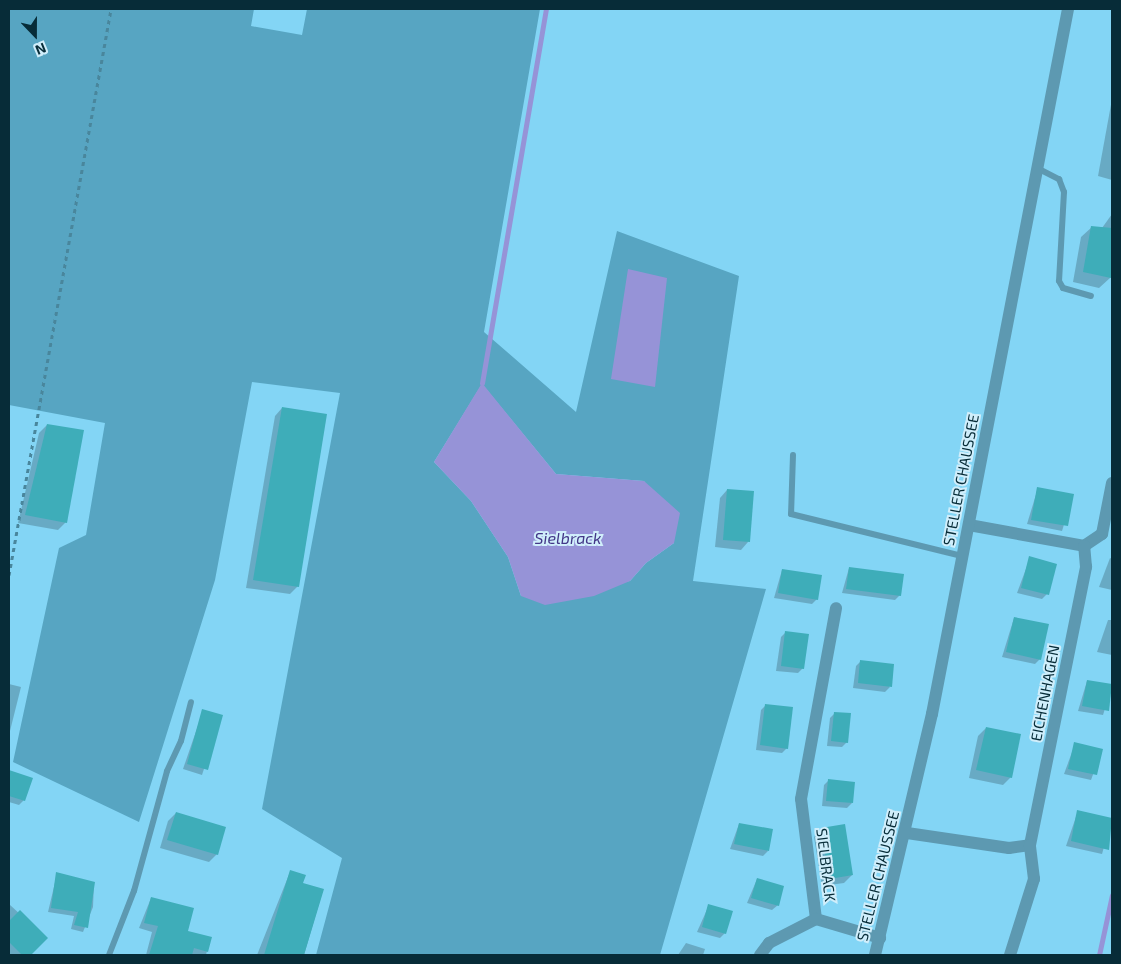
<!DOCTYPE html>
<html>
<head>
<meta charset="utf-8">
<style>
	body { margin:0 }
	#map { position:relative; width:1121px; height:964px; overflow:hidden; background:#83d5f5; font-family:"Exo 2",sans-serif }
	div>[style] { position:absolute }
	.green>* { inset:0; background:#57a5c2 }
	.water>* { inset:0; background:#9693d7 }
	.shadow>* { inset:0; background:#0003 }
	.stream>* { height:5px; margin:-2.5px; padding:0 2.5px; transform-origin:2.5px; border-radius:2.5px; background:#9693d7 }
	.building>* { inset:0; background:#3eadb9 }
	.path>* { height:3px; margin-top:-1.5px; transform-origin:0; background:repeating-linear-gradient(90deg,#49869c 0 4px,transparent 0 8px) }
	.service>* { height:6px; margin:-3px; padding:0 3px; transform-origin:3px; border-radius:3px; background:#5d99b1 }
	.minor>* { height:12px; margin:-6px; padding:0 6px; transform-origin:6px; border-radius:6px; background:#5d99b1 }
	.tertiary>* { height:12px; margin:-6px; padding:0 6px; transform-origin:6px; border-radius:6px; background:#5d99b1 }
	span { translate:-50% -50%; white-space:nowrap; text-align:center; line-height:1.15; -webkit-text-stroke:4px #d0eefb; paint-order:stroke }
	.street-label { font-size:15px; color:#072c38 }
	.water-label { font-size:16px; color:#423687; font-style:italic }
	.frame { position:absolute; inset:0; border:10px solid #072c38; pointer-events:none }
	.north { position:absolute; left:10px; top:10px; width:50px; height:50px; -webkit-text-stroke:4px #d0eefb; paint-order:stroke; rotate:158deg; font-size:14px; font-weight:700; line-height:20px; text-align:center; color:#072c38 }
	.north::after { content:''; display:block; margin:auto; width:18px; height:22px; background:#072c38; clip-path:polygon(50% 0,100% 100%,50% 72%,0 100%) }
</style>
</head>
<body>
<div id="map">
	<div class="green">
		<i style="clip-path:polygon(evenodd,9px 9px,254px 9px,251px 26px,302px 35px,307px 9px,540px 9px,484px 332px,576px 412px,617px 231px,739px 276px,693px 581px,766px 589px,660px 955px,316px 955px,342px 858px,262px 809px,340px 393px,252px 382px,215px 580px,139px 822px,13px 762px,59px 548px,86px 535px,105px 423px,9px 405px,9px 9px,482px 384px,556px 474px,644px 481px,674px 543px,646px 563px,630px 581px,521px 596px,508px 557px,471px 501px,434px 462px,482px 384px)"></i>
	</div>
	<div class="water">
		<i style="clip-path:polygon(628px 269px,667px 278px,655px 387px,611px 379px)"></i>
		<i style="clip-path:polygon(482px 383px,556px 474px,644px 481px,680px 513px,674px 543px,646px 563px,630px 581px,594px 596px,545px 605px,521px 596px,508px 557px,471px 501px,434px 462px)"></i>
	</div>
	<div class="shadow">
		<i style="clip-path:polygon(1112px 99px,1112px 180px,1098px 176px)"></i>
		<i style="clip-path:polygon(1112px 214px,1110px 278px,1099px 288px,1073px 282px,1081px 237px,1092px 227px,1102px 228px)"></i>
		<i style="clip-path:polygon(282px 408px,298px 586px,290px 594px,246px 588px,275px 416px)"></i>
		<i style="clip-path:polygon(47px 425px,66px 522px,58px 530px,18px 523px,39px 433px)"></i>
		<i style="clip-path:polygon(1038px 488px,1073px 495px,1062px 531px,1027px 524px)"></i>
		<i style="clip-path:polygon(727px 490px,748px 542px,741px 550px,715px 547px,720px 498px)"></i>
		<i style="clip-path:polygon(1030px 558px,1047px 594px,1042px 599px,1017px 593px)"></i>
		<i style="clip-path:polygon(1110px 558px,1112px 559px,1112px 590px,1099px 587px)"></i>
		<i style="clip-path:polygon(849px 568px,900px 595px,895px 600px,842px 593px)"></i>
		<i style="clip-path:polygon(782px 570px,817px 599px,812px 604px,774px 598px)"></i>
		<i style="clip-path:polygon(1014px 618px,1040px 659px,1035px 664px,1002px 657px)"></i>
		<i style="clip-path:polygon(1108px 620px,1112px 620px,1112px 655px,1097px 652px)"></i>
		<i style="clip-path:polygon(786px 632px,803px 668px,798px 673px,776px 671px,781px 637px)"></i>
		<i style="clip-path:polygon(861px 661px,890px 687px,885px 692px,853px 688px,856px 666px)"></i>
		<i style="clip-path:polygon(1087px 681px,1112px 686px,1103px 715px,1078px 711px)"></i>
		<i style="clip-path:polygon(9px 684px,21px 687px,9px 735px)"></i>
		<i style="clip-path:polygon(766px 705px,787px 748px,782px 753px,756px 750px,761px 710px)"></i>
		<i style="clip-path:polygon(203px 711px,221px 716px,202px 775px,183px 769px)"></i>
		<i style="clip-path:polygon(835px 713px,847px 742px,842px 747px,827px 746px,830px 718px)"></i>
		<i style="clip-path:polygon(986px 728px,1011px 777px,1003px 785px,969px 778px,978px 736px)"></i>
		<i style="clip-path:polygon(1075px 744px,1102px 750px,1091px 780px,1064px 774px)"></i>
		<i style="clip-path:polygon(13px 773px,24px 800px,19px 805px,9px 802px,9px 777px)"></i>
		<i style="clip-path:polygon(829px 780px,852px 803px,847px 808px,822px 806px,824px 785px)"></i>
		<i style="clip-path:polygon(1078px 811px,1112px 819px,1102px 854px,1066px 846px)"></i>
		<i style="clip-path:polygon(176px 813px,217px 854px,209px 862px,160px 848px,168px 821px)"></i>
		<i style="clip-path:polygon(739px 824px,768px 851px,763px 856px,730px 849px)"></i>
		<i style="clip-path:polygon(822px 829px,852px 875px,844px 883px,822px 886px,814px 837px)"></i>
		<i style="clip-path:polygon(290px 872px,302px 884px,323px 890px,304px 955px,257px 955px)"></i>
		<i style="clip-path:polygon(57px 874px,94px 883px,93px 907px,83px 932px,71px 929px,74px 916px,48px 912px)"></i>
		<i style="clip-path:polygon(757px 879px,778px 905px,772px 910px,747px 903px)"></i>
		<i style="clip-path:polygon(151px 898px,186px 932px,210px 938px,206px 955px,146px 955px,152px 932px,139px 928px)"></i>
		<i style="clip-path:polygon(9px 904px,46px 938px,29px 955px,9px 955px)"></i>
		<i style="clip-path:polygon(709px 905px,725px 933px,720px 938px,697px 932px)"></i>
		<i style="clip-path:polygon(686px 943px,705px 949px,703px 955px,678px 955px)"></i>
	</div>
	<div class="stream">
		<i style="left:482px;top:383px;width:379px;rotate:-80.3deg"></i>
		<i style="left:1099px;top:955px;width:61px;rotate:-77.8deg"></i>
	</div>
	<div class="building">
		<i style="clip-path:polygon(1091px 226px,1112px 228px,1111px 278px,1083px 272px)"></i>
		<i style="clip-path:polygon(282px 407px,327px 414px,299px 587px,253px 580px)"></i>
		<i style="clip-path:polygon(47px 424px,84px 430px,67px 523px,25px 515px)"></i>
		<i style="clip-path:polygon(1037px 487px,1074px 494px,1068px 526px,1031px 520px)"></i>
		<i style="clip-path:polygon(727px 489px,754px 491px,750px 542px,723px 540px)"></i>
		<i style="clip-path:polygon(1029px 556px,1057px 564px,1049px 595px,1021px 588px)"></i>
		<i style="clip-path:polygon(849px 567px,904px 574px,901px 596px,846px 589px)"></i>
		<i style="clip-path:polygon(782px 569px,822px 575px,818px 600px,778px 593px)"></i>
		<i style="clip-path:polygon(1014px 617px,1049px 624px,1041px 660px,1006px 652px)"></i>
		<i style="clip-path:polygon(785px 631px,809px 634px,804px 669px,781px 666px)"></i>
		<i style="clip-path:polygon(860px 660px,894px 664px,892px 687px,858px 683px)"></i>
		<i style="clip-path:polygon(1087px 680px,1112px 684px,1109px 711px,1082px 706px)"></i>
		<i style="clip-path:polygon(765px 704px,793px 707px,788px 749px,760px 745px)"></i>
		<i style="clip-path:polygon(202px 709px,223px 715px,208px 770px,187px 764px)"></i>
		<i style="clip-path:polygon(834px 712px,851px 713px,848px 743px,831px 741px)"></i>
		<i style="clip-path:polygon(986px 727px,1021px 734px,1012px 778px,976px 770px)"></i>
		<i style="clip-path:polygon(1074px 742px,1103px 749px,1097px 775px,1068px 769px)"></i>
		<i style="clip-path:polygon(9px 770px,33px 778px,25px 801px,9px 796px)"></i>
		<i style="clip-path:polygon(828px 779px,855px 782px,853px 803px,826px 801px)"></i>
		<i style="clip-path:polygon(1077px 810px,1112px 818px,1109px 850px,1071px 841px)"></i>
		<i style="clip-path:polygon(176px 812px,226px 827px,218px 855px,167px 840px)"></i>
		<i style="clip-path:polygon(739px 823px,773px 829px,769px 851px,734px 844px)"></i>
		<i style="clip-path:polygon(845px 824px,853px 875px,829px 879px,821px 828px)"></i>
		<i style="clip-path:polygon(290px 870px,306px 875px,303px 883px,324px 889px,304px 955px,264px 955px)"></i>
		<i style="clip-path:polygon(56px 872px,95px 882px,88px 928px,74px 925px,78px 912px,51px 908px)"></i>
		<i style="clip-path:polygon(757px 878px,784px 886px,779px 906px,751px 898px)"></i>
		<i style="clip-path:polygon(151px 897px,194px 908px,188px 931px,212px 937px,208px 952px,194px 948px,192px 955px,149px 955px,158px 926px,144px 923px)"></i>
		<i style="clip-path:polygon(708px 904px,733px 911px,726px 934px,702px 927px)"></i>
		<i style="clip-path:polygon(20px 910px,48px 938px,31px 955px,22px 955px,9px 942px,9px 921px)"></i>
	</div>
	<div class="path">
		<i style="left:9px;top:575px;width:575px;rotate:-79.78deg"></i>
	</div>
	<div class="service">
		<i style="left:1037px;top:168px;width:25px;rotate:27deg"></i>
		<i style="left:1059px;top:179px;width:14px;rotate:69deg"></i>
		<i style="left:1064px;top:192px;width:89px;rotate:93.2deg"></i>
		<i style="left:1059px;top:281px;width:8px;rotate:60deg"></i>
		<i style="left:1063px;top:288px;width:29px;rotate:16deg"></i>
		<i style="left:793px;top:455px;width:59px;rotate:91.9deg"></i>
		<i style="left:791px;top:514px;width:176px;rotate:13.8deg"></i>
		<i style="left:109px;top:955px;width:69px;rotate:-68.7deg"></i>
		<i style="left:134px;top:891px;width:124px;rotate:-74.6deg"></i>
		<i style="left:167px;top:771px;width:33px;rotate:-65deg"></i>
		<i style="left:181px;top:741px;width:40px;rotate:-75.6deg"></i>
	</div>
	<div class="minor">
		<i style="left:969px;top:525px;width:117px;rotate:10.3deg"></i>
		<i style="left:1084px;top:546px;width:22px;rotate:-34deg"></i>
		<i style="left:1102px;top:534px;width:52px;rotate:-78.9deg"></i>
		<i style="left:907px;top:833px;width:103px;rotate:8.4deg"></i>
		<i style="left:1009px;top:848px;width:21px;rotate:-8deg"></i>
		<i style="left:1030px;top:845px;width:284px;rotate:-78.6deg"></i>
		<i style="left:1086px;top:567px;width:21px;rotate:-95deg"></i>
		<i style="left:816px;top:919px;width:121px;rotate:-97.1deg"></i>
		<i style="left:801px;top:799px;width:194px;rotate:-79.6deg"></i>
		<i style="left:760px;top:955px;width:15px;rotate:-53deg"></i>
		<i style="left:769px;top:943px;width:53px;rotate:-27.1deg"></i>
		<i style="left:816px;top:919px;width:67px;rotate:16.5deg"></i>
		<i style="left:1010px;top:955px;width:80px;rotate:-72.5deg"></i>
		<i style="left:1034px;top:879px;width:34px;rotate:-97deg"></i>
	</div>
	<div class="tertiary">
		<i style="left:875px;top:955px;width:248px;rotate:-76.7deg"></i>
		<i style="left:932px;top:714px;width:718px;rotate:-79.08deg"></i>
	</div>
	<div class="street-label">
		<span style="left:961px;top:480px;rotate:-79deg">STELLER CHAUSSEE</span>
		<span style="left:1045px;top:693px;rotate:-79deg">EICHENHAGEN</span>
		<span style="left:826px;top:865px;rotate:83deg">SIELBRACK</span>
		<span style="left:878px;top:876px;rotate:-76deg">STELLER CHAUSSEE</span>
	</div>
	<div class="water-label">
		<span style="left:568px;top:538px">Sielbrack</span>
	</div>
	<div class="frame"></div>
	<div class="north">N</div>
</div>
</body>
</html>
